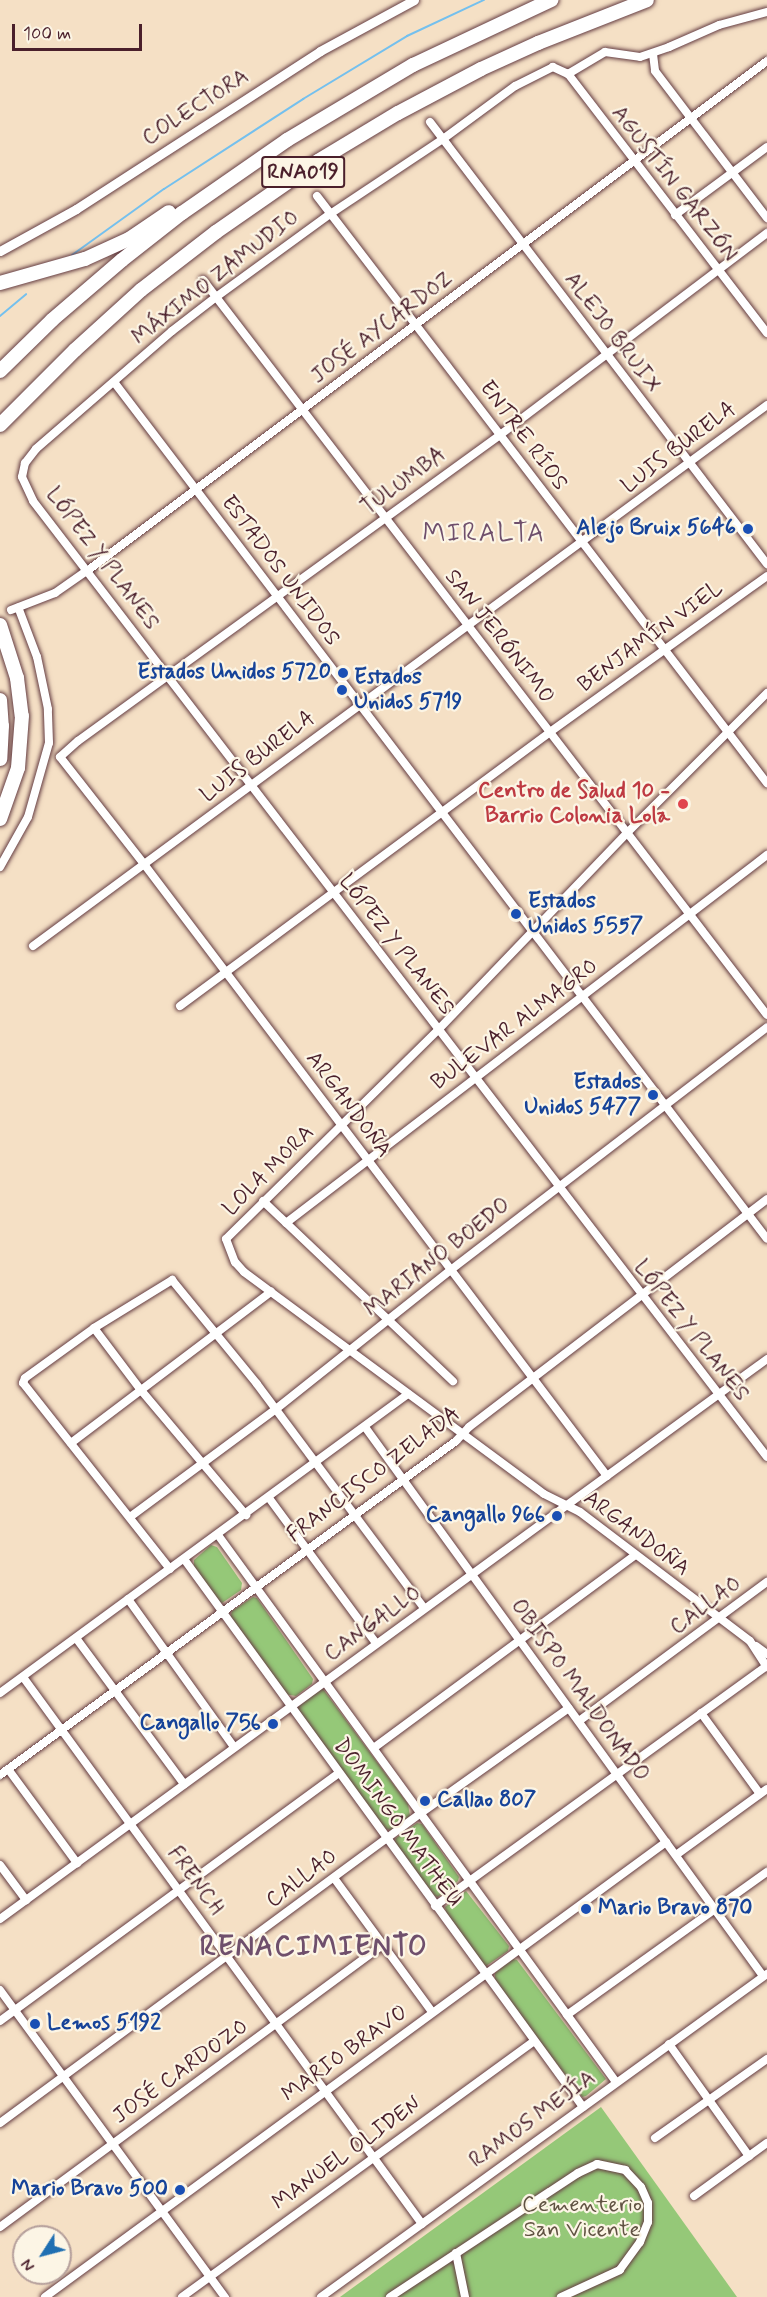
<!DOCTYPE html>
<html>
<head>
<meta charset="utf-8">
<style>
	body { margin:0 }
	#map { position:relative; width:767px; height:2297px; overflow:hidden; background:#f5e0c5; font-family:Mynerve,sans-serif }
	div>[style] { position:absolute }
	.green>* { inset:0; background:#95c878 }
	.stream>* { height:2px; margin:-1px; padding:0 1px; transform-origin:1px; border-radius:1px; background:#74c0ee }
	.roads { filter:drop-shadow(0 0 2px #643c42) drop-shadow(0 0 2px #643c42) }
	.minor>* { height:8px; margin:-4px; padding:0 4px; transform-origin:4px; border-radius:4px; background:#fff }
	.tertiary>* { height:9px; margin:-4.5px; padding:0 4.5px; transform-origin:4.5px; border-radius:4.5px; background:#fff }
	.motorway>* { height:14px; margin:-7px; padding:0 7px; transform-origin:7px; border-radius:7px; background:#fff }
	.dots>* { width:16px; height:16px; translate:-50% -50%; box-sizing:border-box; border:3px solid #fcf5e5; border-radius:50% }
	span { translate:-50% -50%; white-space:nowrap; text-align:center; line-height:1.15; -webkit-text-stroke:4.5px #fcf5e5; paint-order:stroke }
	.shield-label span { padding:2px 4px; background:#fcf5e5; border:2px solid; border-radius:4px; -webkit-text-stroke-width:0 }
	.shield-label { font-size:21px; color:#4a1f2b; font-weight:700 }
	.street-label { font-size:22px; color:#4a1f2b }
	.transit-label { font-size:22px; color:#164399; font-weight:700 }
	.right { translate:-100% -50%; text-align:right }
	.left { translate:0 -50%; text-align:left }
	.health-label { font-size:22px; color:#be3a42; font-weight:700 }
	.park-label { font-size:22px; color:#605242 }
	.quarter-label { font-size:26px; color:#6f4f6c; letter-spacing:1.5px }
	.district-label { font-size:28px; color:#6f4f6c; font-weight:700; letter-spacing:1.5px }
	.north { position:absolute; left:12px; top:2225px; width:60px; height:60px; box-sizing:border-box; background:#fcf5e5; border:2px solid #b59f9b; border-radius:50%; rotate:234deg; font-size:16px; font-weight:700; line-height:24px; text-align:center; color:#4a1f2b }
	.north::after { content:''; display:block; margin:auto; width:21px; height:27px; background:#1f6fb2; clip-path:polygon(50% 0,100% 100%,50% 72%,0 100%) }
	.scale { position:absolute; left:12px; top:24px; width:130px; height:27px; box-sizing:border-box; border:3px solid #4a1f2b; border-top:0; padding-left:8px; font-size:18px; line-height:21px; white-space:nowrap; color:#4a1f2b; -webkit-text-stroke:4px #fcf5e5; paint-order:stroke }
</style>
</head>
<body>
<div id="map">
	<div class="green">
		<i style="clip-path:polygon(211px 1545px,217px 1547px,242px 1583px,241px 1590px,222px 1603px,218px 1601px,194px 1569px,194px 1560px)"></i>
		<i style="clip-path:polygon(253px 1597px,257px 1598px,313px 1679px,312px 1684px,296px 1696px,284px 1694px,230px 1619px,232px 1611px)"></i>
		<i style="clip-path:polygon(320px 1689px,323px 1689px,408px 1804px,410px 1816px,391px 1830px,384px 1829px,297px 1708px)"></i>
		<i style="clip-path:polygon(417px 1823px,422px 1824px,459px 1877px,458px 1881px,438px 1897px,435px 1896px,394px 1845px,396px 1838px)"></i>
		<i style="clip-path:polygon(466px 1891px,509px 1946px,508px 1951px,486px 1966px,481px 1963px,446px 1912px,445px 1907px)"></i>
		<i style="clip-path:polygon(513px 1959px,517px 1960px,606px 2079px,586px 2096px,582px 2097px,495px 1982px,495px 1973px)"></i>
		<i style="clip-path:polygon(601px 2107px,737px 2297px,340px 2297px)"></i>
	</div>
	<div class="stream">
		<i style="left:72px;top:255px;width:113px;rotate:-35.7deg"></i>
		<i style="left:164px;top:189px;width:166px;rotate:-32.9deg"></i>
		<i style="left:303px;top:99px;width:122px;rotate:-31.2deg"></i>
		<i style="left:407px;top:36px;width:85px;rotate:-25.1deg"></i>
		<i style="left:0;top:316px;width:34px;rotate:-40deg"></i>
	</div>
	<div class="roads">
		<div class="minor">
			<i style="left:653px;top:54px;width:17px;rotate:83deg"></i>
			<i style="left:655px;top:71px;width:185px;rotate:52.7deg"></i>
			<i style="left:568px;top:74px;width:43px;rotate:-30.7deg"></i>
			<i style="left:605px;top:52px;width:35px;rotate:8deg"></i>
			<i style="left:640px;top:57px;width:31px;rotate:-19deg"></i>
			<i style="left:669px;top:47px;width:55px;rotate:-23.7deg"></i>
			<i style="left:719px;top:25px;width:50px;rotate:-15.2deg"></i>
			<i style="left:430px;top:122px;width:556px;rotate:52.68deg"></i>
			<i style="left:317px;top:196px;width:740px;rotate:52.53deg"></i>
			<i style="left:675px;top:215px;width:114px;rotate:-36.5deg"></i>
			<i style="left:203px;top:280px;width:926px;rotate:52.5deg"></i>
			<i style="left:767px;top:333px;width:327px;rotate:-127.5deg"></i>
			<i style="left:568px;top:74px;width:17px;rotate:-155deg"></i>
			<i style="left:553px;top:67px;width:42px;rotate:153.4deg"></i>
			<i style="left:515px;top:86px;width:89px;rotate:143.6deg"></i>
			<i style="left:443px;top:139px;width:136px;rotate:146.4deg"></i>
			<i style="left:330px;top:214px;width:141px;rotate:143.9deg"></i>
			<i style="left:216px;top:297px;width:56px;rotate:142.3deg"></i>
			<i style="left:172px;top:331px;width:180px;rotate:139.1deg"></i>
			<i style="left:36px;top:449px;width:18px;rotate:128deg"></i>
			<i style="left:25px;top:463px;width:14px;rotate:102deg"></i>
			<i style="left:22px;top:477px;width:26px;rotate:65deg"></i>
			<i style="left:33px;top:501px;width:1205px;rotate:52.48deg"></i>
			<i style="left:114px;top:382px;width:1077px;rotate:52.69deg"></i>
			<i style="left:11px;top:610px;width:47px;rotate:-21.1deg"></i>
			<i style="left:55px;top:593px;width:39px;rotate:-35deg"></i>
			<i style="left:87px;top:571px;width:850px;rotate:-36.87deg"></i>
			<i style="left:767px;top:693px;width:198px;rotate:135deg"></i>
			<i style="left:627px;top:833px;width:272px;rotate:133.8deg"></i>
			<i style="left:439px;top:1029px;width:299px;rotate:135.4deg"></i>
			<i style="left:226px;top:1239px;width:25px;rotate:69deg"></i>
			<i style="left:235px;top:1262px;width:13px;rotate:48deg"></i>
			<i style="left:244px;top:1272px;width:373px;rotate:36.5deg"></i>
			<i style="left:544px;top:1494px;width:40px;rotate:26.6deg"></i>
			<i style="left:580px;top:1512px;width:213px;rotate:37.2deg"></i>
			<i style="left:750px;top:1641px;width:31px;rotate:57deg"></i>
			<i style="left:0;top:867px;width:57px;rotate:-60.8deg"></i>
			<i style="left:28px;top:817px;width:77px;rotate:-74.2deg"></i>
			<i style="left:49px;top:743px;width:34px;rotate:-92deg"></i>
			<i style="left:48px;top:709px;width:53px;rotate:-101.9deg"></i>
			<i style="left:37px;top:657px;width:53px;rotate:-110.8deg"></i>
			<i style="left:33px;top:946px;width:912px;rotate:-36.39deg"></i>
			<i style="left:180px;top:1006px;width:460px;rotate:-36.5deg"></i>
			<i style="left:550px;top:732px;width:267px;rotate:-35.7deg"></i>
			<i style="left:263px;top:1201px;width:262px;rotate:43.5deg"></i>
			<i style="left:286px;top:1223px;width:606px;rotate:-37.42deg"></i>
			<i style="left:94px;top:1328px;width:76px;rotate:53deg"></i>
			<i style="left:140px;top:1389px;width:165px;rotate:49.9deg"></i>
			<i style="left:365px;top:1427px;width:678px;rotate:54.06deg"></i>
			<i style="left:71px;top:1443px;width:251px;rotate:-37.1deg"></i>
			<i style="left:607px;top:1476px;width:767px;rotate:-127.11deg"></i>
			<i style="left:144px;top:864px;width:136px;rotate:-128.1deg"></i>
			<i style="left:60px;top:757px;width:24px;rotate:-42deg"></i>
			<i style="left:78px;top:741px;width:521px;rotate:-35.95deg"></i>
			<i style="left:500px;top:435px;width:335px;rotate:-37.1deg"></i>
			<i style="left:269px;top:1498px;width:180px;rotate:53.6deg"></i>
			<i style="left:130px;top:1517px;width:182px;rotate:-36.5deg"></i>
			<i style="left:276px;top:1409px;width:225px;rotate:-38.5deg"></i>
			<i style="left:452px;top:1269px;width:397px;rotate:-37.5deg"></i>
			<i style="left:218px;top:1535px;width:676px;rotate:53.96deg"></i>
			<i style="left:184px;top:1559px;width:678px;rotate:53.94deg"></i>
			<i style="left:170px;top:1569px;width:237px;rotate:-128.3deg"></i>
			<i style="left:23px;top:1383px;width:5px;rotate:-68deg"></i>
			<i style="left:25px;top:1378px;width:85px;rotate:-35.9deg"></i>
			<i style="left:94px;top:1328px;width:92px;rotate:-31.6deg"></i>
			<i style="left:172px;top:1280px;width:134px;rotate:50.7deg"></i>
			<i style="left:257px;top:1384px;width:279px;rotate:53.3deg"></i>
			<i style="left:128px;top:1599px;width:182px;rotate:54.4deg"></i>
			<i style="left:76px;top:1638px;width:182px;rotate:53.5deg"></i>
			<i style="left:756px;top:1646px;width:14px;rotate:36deg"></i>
			<i style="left:23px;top:1677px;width:677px;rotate:53.89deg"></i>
			<i style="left:0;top:1693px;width:506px;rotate:-36.24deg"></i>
			<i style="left:701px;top:1713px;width:100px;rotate:53.9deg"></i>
			<i style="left:579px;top:1721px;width:234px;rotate:-36.5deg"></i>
			<i style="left:375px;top:1747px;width:323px;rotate:-36.4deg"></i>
			<i style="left:8px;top:1769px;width:117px;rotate:53.7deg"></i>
			<i style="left:0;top:1775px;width:565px;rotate:-36.22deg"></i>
			<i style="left:456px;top:1441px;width:19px;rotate:-47deg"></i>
			<i style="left:469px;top:1427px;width:375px;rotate:-37.4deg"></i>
			<i style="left:676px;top:1855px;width:112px;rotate:-36deg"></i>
			<i style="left:0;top:1865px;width:44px;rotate:53.4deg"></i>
			<i style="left:334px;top:1878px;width:166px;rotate:53.8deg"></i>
			<i style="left:435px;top:1906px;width:409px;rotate:-35.9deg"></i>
			<i style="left:0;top:1919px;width:950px;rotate:-36.13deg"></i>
			<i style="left:0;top:1990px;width:381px;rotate:53.8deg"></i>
			<i style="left:567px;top:2015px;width:246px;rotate:-35.6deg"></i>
			<i style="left:0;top:2021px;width:420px;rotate:-36.2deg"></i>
			<i style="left:669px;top:2044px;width:138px;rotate:54.5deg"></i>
			<i style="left:0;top:2123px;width:523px;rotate:-36.37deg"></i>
			<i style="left:421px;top:1813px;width:181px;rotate:-35.4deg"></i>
			<i style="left:655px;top:2138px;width:137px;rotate:-35.2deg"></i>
			<i style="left:694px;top:2196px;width:90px;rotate:-36deg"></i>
			<i style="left:0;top:2227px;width:476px;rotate:-36.4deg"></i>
			<i style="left:456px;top:2253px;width:45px;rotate:78.4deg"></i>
			<i style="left:45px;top:2297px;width:770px;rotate:-36.23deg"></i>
			<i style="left:182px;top:2297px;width:435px;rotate:-36deg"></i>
			<i style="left:321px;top:2297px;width:551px;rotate:-35.91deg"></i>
			<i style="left:390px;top:2297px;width:225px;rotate:-33.4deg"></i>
			<i style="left:578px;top:2173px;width:21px;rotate:-25deg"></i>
			<i style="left:597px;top:2164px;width:29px;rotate:12deg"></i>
			<i style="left:625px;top:2170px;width:23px;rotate:47deg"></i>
			<i style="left:641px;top:2187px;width:17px;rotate:66deg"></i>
			<i style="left:648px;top:2203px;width:19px;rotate:90deg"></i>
			<i style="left:648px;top:2222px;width:22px;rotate:112deg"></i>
			<i style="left:640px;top:2242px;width:34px;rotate:126deg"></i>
			<i style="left:620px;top:2270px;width:65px;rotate:155.4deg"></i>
		</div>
		<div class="tertiary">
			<i style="left:0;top:251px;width:87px;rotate:-28.9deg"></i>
			<i style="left:76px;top:209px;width:291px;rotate:-32.9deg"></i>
			<i style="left:320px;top:51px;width:107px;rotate:-28.5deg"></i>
		</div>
		<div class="motorway">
			<i style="left:0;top:283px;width:88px;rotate:-15.8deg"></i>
			<i style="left:85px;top:259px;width:48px;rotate:-24.4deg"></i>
			<i style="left:129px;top:239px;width:48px;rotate:-34deg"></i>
			<i style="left:0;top:371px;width:73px;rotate:-44.4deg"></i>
			<i style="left:52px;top:320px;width:92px;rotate:-40.6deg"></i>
			<i style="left:122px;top:260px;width:76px;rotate:-38.1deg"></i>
			<i style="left:182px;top:213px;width:128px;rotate:-34.8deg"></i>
			<i style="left:287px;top:140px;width:147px;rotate:-30.8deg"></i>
			<i style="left:413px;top:65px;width:153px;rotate:-25.2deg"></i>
			<i style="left:0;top:425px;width:106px;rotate:-45deg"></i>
			<i style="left:75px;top:350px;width:89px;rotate:-42.3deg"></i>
			<i style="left:141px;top:290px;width:95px;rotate:-37.7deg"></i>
			<i style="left:216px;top:232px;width:124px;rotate:-34.8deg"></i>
			<i style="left:318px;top:161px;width:93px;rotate:-31deg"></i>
			<i style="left:398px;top:113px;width:94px;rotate:-27.9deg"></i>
			<i style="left:481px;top:69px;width:63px;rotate:-24.5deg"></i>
			<i style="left:538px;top:43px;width:117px;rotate:-21.5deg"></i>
			<i style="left:0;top:625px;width:56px;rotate:72.2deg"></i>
			<i style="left:17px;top:678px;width:38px;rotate:83deg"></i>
			<i style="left:22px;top:716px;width:52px;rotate:94.4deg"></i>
			<i style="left:18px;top:768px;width:54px;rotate:109.4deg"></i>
			<i style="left:0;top:700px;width:26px;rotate:86deg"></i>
			<i style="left:2px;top:726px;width:33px;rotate:93deg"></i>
		</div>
	</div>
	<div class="dots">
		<i style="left:748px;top:529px;background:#1a4fb4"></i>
		<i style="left:343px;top:673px;background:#1a4fb4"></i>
		<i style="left:342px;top:690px;background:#1a4fb4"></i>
		<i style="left:683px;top:804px;background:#e0444e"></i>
		<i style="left:516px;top:914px;background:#1a4fb4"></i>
		<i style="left:653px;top:1095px;background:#1a4fb4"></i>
		<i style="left:557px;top:1516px;background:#1a4fb4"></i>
		<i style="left:273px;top:1724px;background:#1a4fb4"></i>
		<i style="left:425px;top:1801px;background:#1a4fb4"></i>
		<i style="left:586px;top:1909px;background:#1a4fb4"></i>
		<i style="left:35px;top:2024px;background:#1a4fb4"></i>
		<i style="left:180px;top:2190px;background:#1a4fb4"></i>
	</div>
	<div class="shield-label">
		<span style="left:303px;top:172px">RNA019</span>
	</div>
	<div class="street-label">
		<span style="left:196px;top:108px;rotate:-33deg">COLECTORA</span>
		<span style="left:674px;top:184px;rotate:52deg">AGUSTÍN GARZÓN</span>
		<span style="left:216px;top:278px;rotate:-38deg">MÁXIMO ZAMUDIO</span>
		<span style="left:382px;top:328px;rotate:-37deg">JOSÉ AYCARDOZ</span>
		<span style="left:612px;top:333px;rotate:53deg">ALEJO BRUIX</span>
		<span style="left:523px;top:436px;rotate:53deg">ENTRE RÍOS</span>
		<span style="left:679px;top:448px;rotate:-37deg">LUIS BURELA</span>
		<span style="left:404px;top:482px;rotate:-36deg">TULUMBA</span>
		<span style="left:102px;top:559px;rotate:53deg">LÓPEZ Y PLANES</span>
		<span style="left:280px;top:571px;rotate:53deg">ESTADOS UNIDOS</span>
		<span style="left:499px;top:637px;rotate:52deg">SAN JERÓNIMO</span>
		<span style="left:651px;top:637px;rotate:-36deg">BENJAMÍN VIEL</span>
		<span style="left:258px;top:757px;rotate:-37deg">LUIS BURELA</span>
		<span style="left:396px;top:945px;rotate:52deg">LÓPEZ Y PLANES</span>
		<span style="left:515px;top:1025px;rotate:-37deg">BULEVAR ALMAGRO</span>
		<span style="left:348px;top:1105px;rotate:53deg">ARGANDOÑA</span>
		<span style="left:269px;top:1171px;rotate:-45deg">LOLA MORA</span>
		<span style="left:438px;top:1258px;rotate:-38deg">MARIANO BOEDO</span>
		<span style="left:691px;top:1331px;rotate:52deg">LÓPEZ Y PLANES</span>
		<span style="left:374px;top:1475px;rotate:-37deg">FRANCISCO ZELADA</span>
		<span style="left:636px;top:1534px;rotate:37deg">ARGANDOÑA</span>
		<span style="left:706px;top:1606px;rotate:-37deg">CALLAO</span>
		<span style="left:373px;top:1624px;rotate:-36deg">CANGALLO</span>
		<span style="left:579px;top:1691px;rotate:54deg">OBISPO MALDONADO</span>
		<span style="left:397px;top:1823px;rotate:54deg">DOMINGO MATHEU</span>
		<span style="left:302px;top:1879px;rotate:-37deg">CALLAO</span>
		<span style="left:195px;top:1881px;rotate:54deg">FRENCH</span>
		<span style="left:345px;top:2054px;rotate:-36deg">MARIO BRAVO</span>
		<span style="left:181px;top:2072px;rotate:-36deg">JOSÉ CARDOZO</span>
		<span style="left:533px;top:2120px;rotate:-36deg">RAMOS MEJÍA</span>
		<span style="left:347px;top:2154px;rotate:-36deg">MANUEL OLIDEN</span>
	</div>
	<div class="transit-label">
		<span class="right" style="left:736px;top:529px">Alejo Bruix 5646</span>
		<span class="right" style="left:331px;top:673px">Estados Unidos 5720</span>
		<span class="left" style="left:354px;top:690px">Estados<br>Unidos 5719</span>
		<span class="left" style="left:528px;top:914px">Estados<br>Unidos 5557</span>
		<span class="right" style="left:641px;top:1095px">Estados<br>Unidos 5477</span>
		<span class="right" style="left:545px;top:1516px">Cangallo 966</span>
		<span class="right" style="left:261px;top:1724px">Cangallo 756</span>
		<span class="left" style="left:437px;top:1801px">Callao 807</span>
		<span class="left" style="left:598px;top:1909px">Mario Bravo 870</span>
		<span class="left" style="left:47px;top:2024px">Lemos 5192</span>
		<span class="right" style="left:168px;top:2190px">Mario Bravo 500</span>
	</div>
	<div class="health-label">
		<span class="right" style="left:670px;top:804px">Centro de Salud 10 -<br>Barrio Colonia Lola</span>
	</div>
	<div class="park-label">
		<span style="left:582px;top:2218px">Cementerio<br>San Vicente</span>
	</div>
	<div class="quarter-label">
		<span style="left:484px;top:535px">MIRALTA</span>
	</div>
	<div class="district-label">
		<span style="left:314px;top:1948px">RENACIMIENTO</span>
	</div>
	<div class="north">N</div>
	<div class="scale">100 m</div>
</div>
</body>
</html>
